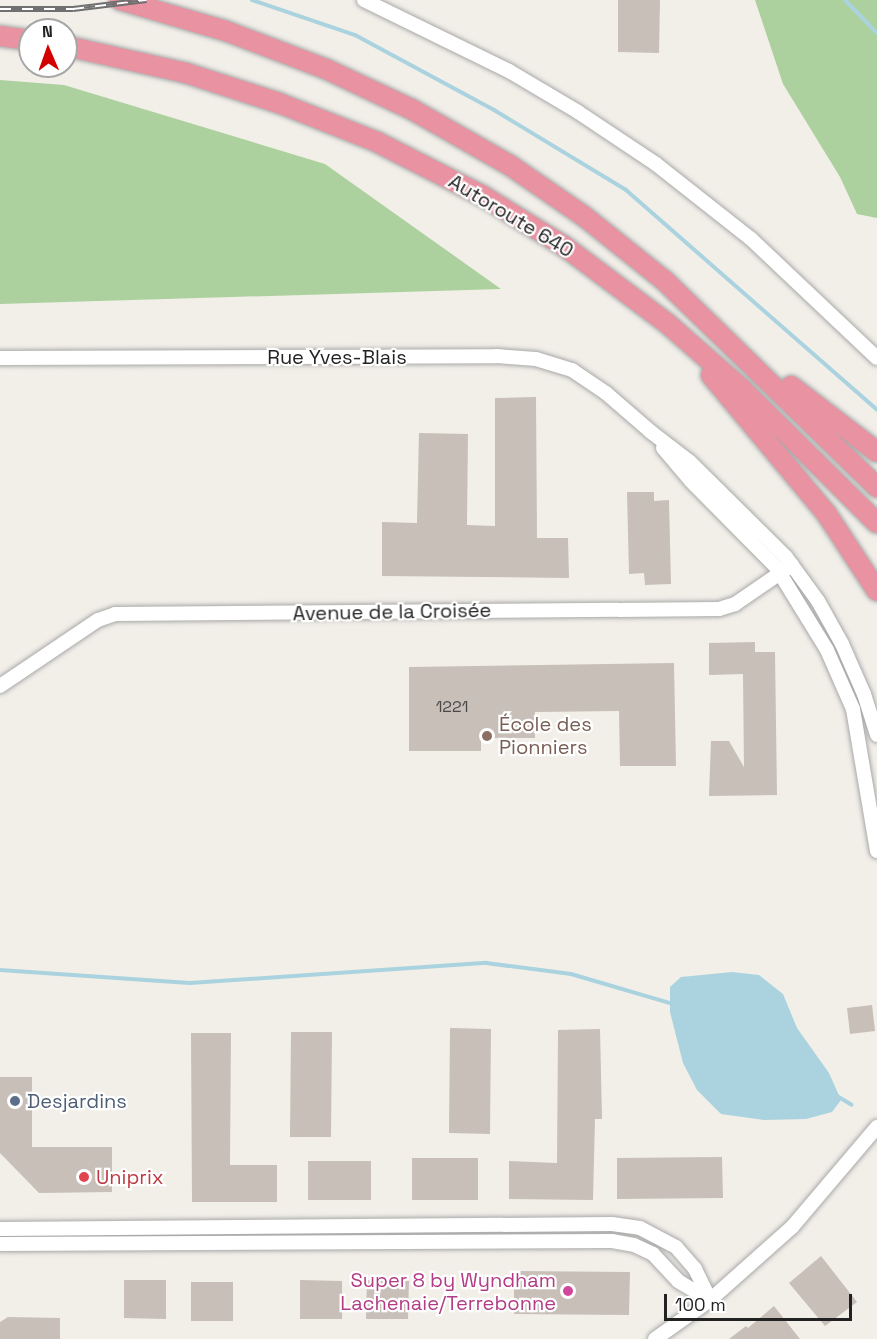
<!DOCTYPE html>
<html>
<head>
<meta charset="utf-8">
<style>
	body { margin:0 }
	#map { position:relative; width:877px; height:1339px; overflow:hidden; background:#f2efe9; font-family:"Space Grotesk",sans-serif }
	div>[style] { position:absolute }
	.forest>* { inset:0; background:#add19e }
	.water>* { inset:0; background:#aad3df }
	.stream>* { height:4px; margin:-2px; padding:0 2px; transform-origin:2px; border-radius:2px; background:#aad3df }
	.building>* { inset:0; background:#c7bfb8 }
	.roads { filter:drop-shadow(0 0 2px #a9a9a9) drop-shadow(0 0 2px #a9a9a9) }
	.minor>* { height:14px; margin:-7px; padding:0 7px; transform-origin:7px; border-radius:7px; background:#fff }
	.highway>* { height:20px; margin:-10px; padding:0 10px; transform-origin:10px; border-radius:10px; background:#e892a2 }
	.rail>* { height:6px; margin-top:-3px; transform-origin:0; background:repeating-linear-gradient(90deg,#fff 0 11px,#707070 0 22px); box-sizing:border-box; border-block:2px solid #707070 }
	.dots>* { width:16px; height:16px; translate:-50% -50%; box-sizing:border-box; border:3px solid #fff; border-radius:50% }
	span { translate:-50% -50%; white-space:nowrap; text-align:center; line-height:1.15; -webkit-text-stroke:4.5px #fff; paint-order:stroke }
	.number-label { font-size:16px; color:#4b4948 }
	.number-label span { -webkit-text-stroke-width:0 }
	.street-label { font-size:20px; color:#222 }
	.education-label { font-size:20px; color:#785e54 }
	.left { translate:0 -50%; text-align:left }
	.service-label { font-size:20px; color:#4e5e75 }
	.health-label { font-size:20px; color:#be3a42 }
	.hotel-label { font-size:20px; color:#b23c85 }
	.right { translate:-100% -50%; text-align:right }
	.north { position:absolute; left:18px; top:18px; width:60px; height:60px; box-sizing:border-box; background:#fff; border:2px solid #a7a7a7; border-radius:50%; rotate:358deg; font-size:16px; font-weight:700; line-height:24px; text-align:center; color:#222 }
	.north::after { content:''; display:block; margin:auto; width:21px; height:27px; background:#d40000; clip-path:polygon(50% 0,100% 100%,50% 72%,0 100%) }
	.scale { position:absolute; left:664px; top:1294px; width:188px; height:27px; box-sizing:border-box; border:3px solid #222; border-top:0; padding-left:8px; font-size:18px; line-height:21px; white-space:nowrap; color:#222; -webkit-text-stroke:4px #fff; paint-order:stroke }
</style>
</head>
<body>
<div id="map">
	<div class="forest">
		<i style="clip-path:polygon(755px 0,877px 0,877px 218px,857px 214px,840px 177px,783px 84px)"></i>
		<i style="clip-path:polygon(0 80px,64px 85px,325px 164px,501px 289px,0 304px)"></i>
	</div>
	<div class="water">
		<i style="clip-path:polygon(732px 972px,759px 975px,783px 994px,797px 1028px,829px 1073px,841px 1100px,832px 1112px,806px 1119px,764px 1120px,721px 1114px,697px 1090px,683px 1063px,670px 1012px,670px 987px,681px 977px)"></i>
	</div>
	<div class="stream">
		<i style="left:252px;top:0;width:109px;rotate:18.8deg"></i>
		<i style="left:355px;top:35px;width:158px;rotate:28.3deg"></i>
		<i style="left:494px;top:110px;width:154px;rotate:31.2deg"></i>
		<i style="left:626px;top:190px;width:334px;rotate:41.2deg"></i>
		<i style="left:845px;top:0;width:46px;rotate:45.9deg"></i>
		<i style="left:0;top:970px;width:190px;rotate:3.9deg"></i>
		<i style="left:190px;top:983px;width:297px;rotate:-3.9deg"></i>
		<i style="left:486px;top:963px;width:86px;rotate:7.4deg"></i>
		<i style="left:571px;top:974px;width:106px;rotate:16.4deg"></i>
		<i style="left:837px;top:1096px;width:17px;rotate:31deg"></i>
	</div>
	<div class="building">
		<i style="clip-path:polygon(618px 0,660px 0,659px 53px,618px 52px)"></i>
		<i style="clip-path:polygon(536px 397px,537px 538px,568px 538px,569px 578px,382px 576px,382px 522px,417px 523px,419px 433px,468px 434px,467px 525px,495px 526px,495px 398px)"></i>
		<i style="clip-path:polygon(627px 492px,654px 492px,654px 501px,669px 500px,671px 584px,645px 585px,644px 573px,629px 574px)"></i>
		<i style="clip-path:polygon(755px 642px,755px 652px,775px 652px,777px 795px,709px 796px,711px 741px,729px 741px,744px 767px,743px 674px,709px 675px,709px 643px)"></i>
		<i style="clip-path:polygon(674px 663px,676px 766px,620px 766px,619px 711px,535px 712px,535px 738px,481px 738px,481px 751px,409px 751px,409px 667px)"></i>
		<i style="clip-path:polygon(872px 1005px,875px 1031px,850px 1034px,847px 1008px)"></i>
		<i style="clip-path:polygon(450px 1028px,491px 1029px,490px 1134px,449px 1133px)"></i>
		<i style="clip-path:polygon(600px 1029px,602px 1119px,595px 1119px,593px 1200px,509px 1199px,509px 1161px,557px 1163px,558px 1030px)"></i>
		<i style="clip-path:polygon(291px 1032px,332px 1032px,331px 1137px,290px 1137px)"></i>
		<i style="clip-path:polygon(191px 1033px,231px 1033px,230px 1165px,277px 1165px,277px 1202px,192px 1202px)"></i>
		<i style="clip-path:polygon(0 1077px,32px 1077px,32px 1147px,112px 1147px,112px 1192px,39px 1193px,0 1153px)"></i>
		<i style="clip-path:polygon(722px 1157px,723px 1198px,617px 1199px,617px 1158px)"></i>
		<i style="clip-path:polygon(412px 1158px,478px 1158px,478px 1200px,412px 1200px)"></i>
		<i style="clip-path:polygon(308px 1161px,371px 1161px,371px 1200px,308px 1200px)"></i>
		<i style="clip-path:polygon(821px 1256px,857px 1302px,825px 1326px,789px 1283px)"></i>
		<i style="clip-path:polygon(514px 1271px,630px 1272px,629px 1315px,514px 1314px)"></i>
		<i style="clip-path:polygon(124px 1280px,166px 1280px,166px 1319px,124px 1318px)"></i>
		<i style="clip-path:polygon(300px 1280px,342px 1281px,342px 1319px,300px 1319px)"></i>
		<i style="clip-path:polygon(367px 1280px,409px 1280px,408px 1319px,366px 1319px)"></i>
		<i style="clip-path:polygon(191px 1282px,233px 1282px,233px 1321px,191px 1321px)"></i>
		<i style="clip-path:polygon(774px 1306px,800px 1339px,729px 1339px,746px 1326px,748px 1328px)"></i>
		<i style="clip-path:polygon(8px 1317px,60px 1318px,60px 1339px,0 1339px,0 1322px)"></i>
	</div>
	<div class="roads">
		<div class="minor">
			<i style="left:364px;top:0;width:161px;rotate:26.1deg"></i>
			<i style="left:509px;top:71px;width:80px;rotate:30.7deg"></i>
			<i style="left:578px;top:112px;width:94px;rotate:33.7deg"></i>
			<i style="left:656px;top:164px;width:121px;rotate:38.3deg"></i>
			<i style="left:751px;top:239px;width:173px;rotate:43.4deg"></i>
			<i style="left:0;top:358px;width:496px;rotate:-0.2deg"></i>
			<i style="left:496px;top:356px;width:40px;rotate:4.3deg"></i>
			<i style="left:536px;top:359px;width:38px;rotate:17deg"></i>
			<i style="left:572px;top:370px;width:41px;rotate:34.1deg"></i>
			<i style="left:606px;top:393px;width:60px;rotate:40.9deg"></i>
			<i style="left:651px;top:432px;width:49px;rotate:37.6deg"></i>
			<i style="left:690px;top:462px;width:135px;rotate:44.7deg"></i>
			<i style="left:786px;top:557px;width:54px;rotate:54deg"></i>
			<i style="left:818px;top:601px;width:49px;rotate:60.8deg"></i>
			<i style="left:842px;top:644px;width:55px;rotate:66.3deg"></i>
			<i style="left:864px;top:694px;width:43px;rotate:72.4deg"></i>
			<i style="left:663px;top:448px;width:43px;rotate:49.7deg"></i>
			<i style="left:691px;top:481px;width:121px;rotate:45.3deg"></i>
			<i style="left:776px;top:567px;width:97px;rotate:58.4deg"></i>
			<i style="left:827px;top:650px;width:64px;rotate:66.2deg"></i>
			<i style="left:853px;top:709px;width:144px;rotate:80.4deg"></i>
			<i style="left:0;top:686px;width:118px;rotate:-34deg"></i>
			<i style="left:98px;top:620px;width:18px;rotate:-19deg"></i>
			<i style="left:115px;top:614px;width:604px;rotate:-0.47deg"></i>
			<i style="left:719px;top:609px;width:17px;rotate:-17deg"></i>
			<i style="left:735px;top:604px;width:69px;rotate:-34.4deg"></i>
			<i style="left:0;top:1229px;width:612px;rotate:-0.47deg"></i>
			<i style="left:612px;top:1224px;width:28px;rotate:8deg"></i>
			<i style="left:640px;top:1228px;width:41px;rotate:27.8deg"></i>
			<i style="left:676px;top:1247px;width:29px;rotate:49deg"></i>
			<i style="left:695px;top:1269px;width:34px;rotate:64deg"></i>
			<i style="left:0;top:1244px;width:612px;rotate:-0.28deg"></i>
			<i style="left:612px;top:1241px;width:22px;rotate:10deg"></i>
			<i style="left:634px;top:1245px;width:21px;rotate:25deg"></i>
			<i style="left:653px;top:1254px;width:37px;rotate:47deg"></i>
			<i style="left:678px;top:1281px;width:37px;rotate:31deg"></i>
			<i style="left:655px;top:1339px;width:67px;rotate:-35.3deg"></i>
			<i style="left:710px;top:1300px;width:111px;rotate:-41.7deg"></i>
			<i style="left:793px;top:1226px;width:130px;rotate:-49.7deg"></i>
		</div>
		<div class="highway">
			<i style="left:120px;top:0;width:110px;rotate:16.3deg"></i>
			<i style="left:226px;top:31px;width:107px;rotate:20.8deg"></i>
			<i style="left:326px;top:69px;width:96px;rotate:25.2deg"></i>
			<i style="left:413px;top:110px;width:113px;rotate:29.7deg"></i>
			<i style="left:511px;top:166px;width:90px;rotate:34.6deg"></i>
			<i style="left:585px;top:217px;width:102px;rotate:38.7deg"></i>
			<i style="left:665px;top:281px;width:296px;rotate:44.2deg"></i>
			<i style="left:0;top:36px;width:30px;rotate:8deg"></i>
			<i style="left:66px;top:46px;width:123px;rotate:12.7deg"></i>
			<i style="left:186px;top:73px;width:98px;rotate:17.9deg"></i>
			<i style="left:279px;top:103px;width:105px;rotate:21.7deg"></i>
			<i style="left:377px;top:142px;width:119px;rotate:27deg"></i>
			<i style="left:483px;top:196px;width:95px;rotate:31.7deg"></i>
			<i style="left:564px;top:246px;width:130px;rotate:36.9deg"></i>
			<i style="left:668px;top:324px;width:98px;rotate:41.3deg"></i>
			<i style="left:742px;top:389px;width:190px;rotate:44.8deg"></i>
			<i style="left:711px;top:375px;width:180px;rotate:50.2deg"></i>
			<i style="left:826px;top:513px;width:93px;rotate:56.8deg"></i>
			<i style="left:791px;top:386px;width:108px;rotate:37.5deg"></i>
		</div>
	</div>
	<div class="rail">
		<i style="left:0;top:9px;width:73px"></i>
		<i style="left:73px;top:9px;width:74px;rotate:-7deg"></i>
	</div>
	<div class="dots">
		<i style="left:487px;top:736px;background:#8d6e63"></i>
		<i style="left:15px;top:1101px;background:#5c6f8a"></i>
		<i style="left:84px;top:1177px;background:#e0444e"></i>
		<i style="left:568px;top:1291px;background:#d1479c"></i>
	</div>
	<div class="number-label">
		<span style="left:452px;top:707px">1221</span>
	</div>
	<div class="street-label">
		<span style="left:511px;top:216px;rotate:31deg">Autoroute 640</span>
		<span style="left:337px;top:357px">Rue Yves-Blais</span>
		<span style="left:392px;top:612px;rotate:-1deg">Avenue de la Croisée</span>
	</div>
	<div class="education-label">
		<span class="left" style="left:499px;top:736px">École des<br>Pionniers</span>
	</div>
	<div class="service-label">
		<span class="left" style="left:27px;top:1101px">Desjardins</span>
	</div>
	<div class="health-label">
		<span class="left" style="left:96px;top:1177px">Uniprix</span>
	</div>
	<div class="hotel-label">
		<span class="right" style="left:556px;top:1292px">Super 8 by Wyndham<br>Lachenaie/Terrebonne</span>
	</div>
	<div class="north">N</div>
	<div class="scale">100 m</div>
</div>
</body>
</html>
